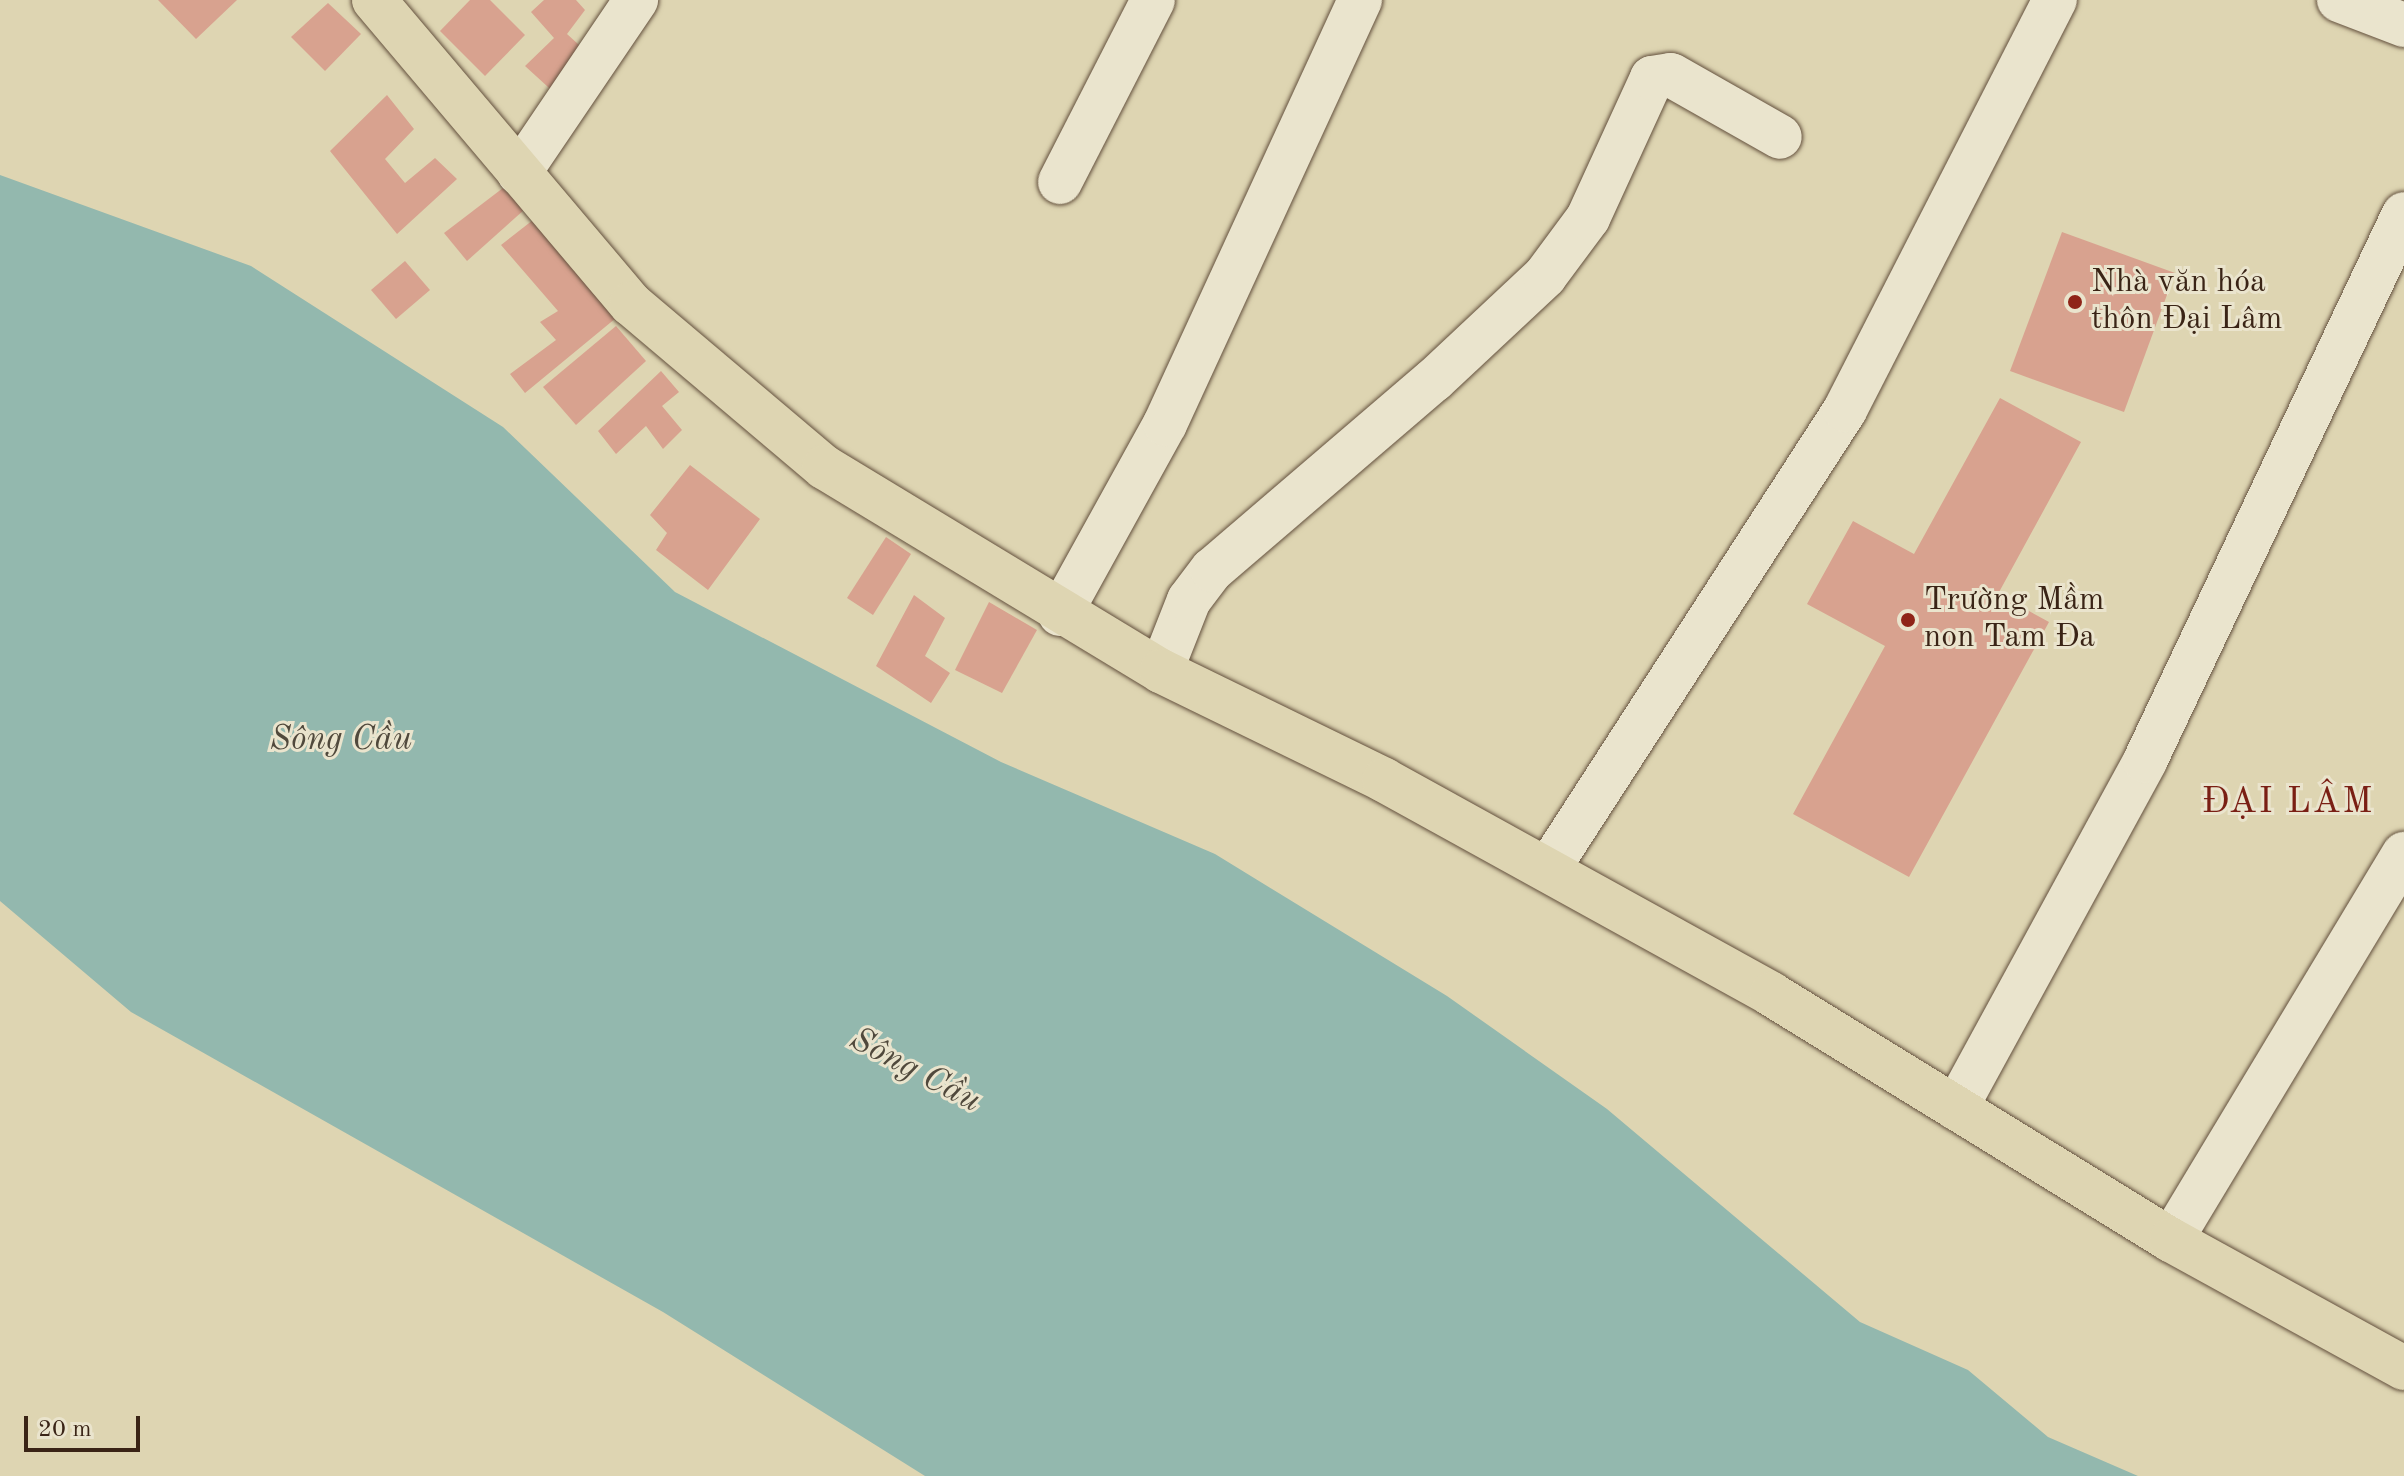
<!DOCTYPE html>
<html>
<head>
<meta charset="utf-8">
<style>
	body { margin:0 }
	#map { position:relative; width:2404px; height:1476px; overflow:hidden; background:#ded5b2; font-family:"Old Standard TT",serif }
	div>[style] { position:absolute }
	.water>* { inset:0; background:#93b8ae }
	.building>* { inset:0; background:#d8a28f }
	.roads { filter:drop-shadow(0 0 2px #63503d) drop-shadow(0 0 2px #63503d) }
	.minor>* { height:44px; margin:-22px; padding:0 22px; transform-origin:22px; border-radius:22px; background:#eae4cd }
	.major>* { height:44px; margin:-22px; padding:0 22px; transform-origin:22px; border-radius:22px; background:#ded5b2 }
	.dots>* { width:22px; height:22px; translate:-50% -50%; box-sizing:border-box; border:4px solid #eae4cd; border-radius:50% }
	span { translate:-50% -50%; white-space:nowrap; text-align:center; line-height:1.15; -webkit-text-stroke:6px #eae4cd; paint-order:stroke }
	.poi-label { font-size:32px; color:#3a2416 }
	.left { translate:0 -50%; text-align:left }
	.water-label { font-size:34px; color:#50493c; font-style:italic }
	.quarter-label { font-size:36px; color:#7a1f14; letter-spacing:2px }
	.scale { position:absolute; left:24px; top:1416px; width:116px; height:36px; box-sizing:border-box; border:4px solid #3a2416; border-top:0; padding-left:10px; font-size:24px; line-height:28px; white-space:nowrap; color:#3a2416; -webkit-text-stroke:6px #eae4cd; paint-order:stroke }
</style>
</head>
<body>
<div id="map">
	<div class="water">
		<i style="clip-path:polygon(0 175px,251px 266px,503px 427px,675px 592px,1001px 762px,1215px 854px,1447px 996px,1607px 1109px,1860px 1322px,1968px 1370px,2048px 1437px,2138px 1476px,925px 1476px,663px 1312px,131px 1012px,0 901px)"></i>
	</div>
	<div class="building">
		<i style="clip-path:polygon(158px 0,237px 0,196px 39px)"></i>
		<i style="clip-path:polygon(470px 0,490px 0,525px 35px,485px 76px,440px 31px)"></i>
		<i style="clip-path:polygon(544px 0,576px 0,585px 10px,567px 34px,589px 54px,559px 97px,525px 66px,554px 38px,531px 12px)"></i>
		<i style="clip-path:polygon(328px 3px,361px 34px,325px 71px,291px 37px)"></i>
		<i style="clip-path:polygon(387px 95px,414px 129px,385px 159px,405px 183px,435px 158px,457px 179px,397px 234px,330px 151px)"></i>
		<i style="clip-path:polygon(503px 188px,524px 210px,467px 261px,444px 233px)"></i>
		<i style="clip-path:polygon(533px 220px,616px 318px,525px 393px,510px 374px,556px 340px,540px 322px,558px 311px,501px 245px)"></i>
		<i style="clip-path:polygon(2062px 232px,2175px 273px,2124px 412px,2010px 371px)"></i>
		<i style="clip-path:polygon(405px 261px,430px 290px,396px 319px,371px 290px)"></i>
		<i style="clip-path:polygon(616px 326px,646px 361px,576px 425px,543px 387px)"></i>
		<i style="clip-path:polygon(661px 371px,679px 392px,662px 406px,682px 430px,663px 449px,646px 426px,616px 454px,598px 431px)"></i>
		<i style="clip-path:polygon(2000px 398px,2081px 442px,1998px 594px,2049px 622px,1909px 877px,1793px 814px,1885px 646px,1807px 604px,1853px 521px,1914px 554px)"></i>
		<i style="clip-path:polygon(690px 465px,760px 519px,708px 590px,656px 550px,667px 533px,650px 515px)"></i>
		<i style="clip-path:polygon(886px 537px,911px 554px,873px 615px,847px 598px)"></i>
		<i style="clip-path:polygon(914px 595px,945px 618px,925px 656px,950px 673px,931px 703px,876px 666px)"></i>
		<i style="clip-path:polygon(989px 602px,1037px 630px,1002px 693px,955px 670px)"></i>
	</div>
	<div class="roads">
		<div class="minor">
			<i style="left:2339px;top:0;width:70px;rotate:21deg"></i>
			<i style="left:519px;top:173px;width:209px;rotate:-55.9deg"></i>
			<i style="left:1060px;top:182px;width:204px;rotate:-62.9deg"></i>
			<i style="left:1060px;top:614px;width:217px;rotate:-61.1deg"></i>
			<i style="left:1165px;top:424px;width:467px;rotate:-65.3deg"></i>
			<i style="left:1161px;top:671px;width:76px;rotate:-68.5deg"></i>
			<i style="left:1189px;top:600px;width:38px;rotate:-53deg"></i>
			<i style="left:1212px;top:570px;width:292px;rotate:-40.6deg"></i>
			<i style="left:1434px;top:380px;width:152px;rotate:-43.1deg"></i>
			<i style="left:1545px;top:276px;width:72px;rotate:-53.4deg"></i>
			<i style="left:1588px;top:218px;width:154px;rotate:-65.4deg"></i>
			<i style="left:1652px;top:78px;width:19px;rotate:-9deg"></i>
			<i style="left:1671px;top:75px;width:125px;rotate:29.6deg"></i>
			<i style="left:1548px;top:869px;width:547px;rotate:-57.09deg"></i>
			<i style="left:1845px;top:410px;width:461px;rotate:-62.9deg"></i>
			<i style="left:1956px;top:1108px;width:395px;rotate:-61.4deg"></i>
			<i style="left:2145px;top:761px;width:605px;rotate:-64.66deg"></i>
			<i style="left:2171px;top:1240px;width:451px;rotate:-58.9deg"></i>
		</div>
		<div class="major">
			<i style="left:374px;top:0;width:398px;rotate:49.8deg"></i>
			<i style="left:631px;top:304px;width:253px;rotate:40.2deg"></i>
			<i style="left:824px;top:467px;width:394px;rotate:31.2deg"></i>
			<i style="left:1161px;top:671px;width:248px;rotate:26deg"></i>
			<i style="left:1384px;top:780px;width:442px;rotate:28.9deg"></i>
			<i style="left:1771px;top:994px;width:470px;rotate:31.6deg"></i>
			<i style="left:2171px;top:1240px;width:266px;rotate:28.8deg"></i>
		</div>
	</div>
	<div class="dots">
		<i style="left:2075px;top:302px;background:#8f2418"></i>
		<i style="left:1908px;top:620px;background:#8f2418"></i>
	</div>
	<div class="poi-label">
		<span class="left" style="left:2091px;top:302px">Nhà văn hóa<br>thôn Đại Lâm</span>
		<span class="left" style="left:1924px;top:620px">Trường Mầm<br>non Tam Đa</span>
	</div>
	<div class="water-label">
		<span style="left:341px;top:741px">Sông Cầu</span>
		<span style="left:915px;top:1071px;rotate:28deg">Sông Cầu</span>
	</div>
	<div class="quarter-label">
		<span style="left:2288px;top:804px">ĐẠI LÂM</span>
	</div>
	<div class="scale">20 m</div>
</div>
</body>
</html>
